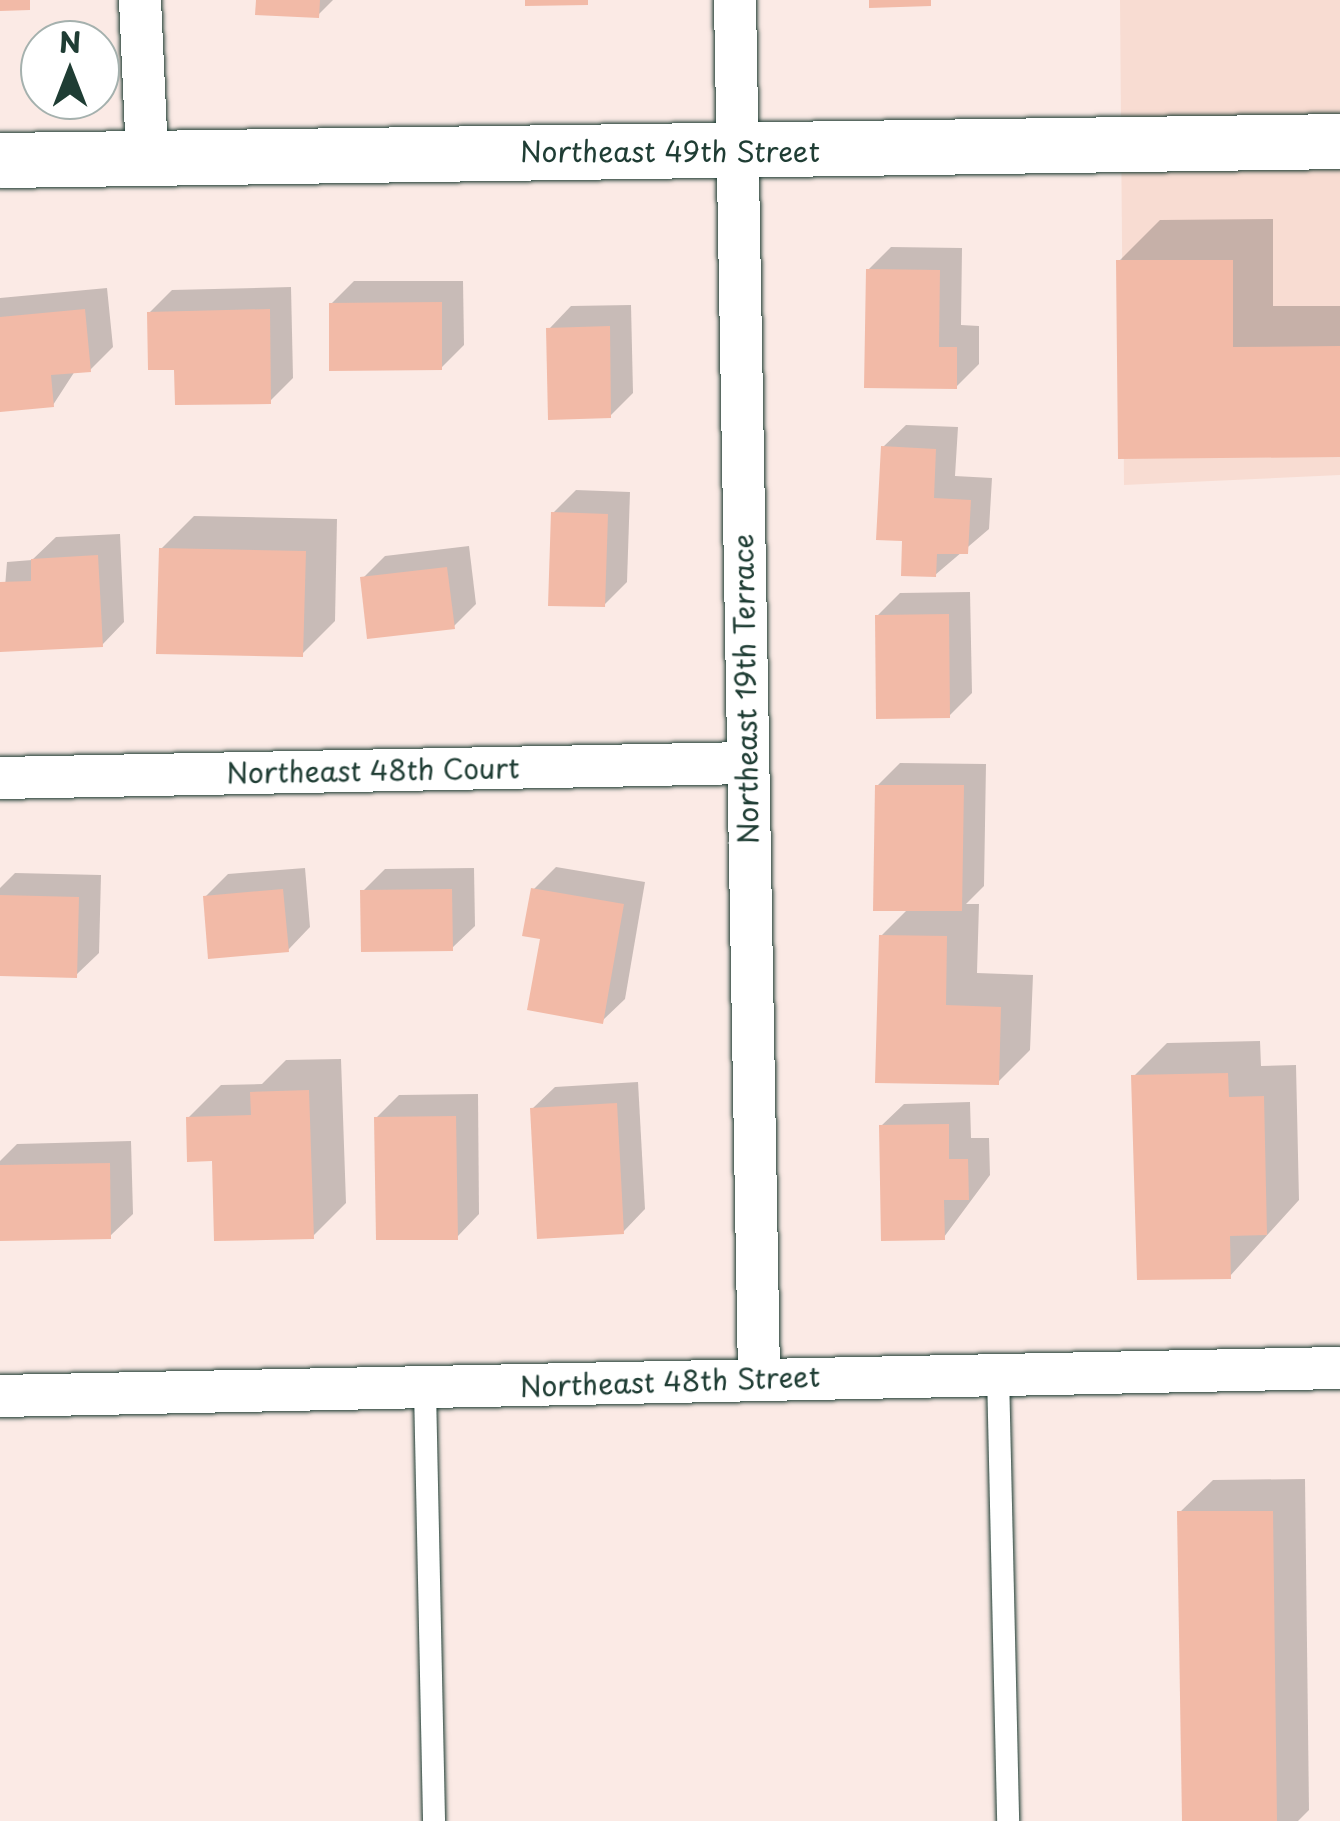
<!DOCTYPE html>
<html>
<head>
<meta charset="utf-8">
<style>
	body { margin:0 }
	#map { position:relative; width:1340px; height:1821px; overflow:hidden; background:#fbeae5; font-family:"Playpen Sans",sans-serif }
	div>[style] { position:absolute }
	.built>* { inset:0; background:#f8dcd2 }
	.shadow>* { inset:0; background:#0003 }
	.building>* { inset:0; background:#f2baa7 }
	.roads { filter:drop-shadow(0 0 2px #1f3d34) drop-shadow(0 0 2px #1f3d34) }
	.service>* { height:22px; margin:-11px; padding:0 11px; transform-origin:11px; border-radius:11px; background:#fff }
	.minor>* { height:42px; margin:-21px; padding:0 21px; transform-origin:21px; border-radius:21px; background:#fff }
	.tertiary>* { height:55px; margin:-27.5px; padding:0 27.5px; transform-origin:27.5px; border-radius:27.5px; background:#fff }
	span { translate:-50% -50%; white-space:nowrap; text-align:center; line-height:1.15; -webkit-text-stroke:9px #fff; paint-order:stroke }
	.street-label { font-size:28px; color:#1f3d34 }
	.north { position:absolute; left:20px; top:20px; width:100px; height:100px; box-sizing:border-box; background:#fff; border:2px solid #a5b1ae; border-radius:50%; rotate:0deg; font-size:28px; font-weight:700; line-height:40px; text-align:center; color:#1f3d34 }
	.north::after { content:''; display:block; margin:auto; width:35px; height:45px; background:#1f3d34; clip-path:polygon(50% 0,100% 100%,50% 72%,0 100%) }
</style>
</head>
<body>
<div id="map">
	<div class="built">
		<i style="clip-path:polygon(1120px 0,1340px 0,1340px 475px,1124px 485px)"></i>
	</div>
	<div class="shadow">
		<i style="clip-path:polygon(258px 0,333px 0,318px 15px)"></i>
		<i style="clip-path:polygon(1273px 219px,1273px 306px,1340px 306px,1340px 455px,1119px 261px,1160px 220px)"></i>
		<i style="clip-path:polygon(891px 247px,962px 248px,961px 325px,979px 326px,979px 364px,956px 387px,868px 270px)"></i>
		<i style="clip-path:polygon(354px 281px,463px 281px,464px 345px,441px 368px,331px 304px)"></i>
		<i style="clip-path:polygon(291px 287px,293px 378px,270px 401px,177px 368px,149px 313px,172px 290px)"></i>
		<i style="clip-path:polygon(107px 288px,113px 347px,90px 370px,75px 371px,53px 405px,0 410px,0 298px)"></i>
		<i style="clip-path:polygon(631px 305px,633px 393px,610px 416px,549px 329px,571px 306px)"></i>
		<i style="clip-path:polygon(906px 425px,958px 427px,955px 476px,992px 478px,989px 529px,935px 575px,883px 447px)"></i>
		<i style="clip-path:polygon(576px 490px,630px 492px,627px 582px,604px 605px,553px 513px)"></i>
		<i style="clip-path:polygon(194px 516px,337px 519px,335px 621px,302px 654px,161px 549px)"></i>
		<i style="clip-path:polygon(120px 534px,124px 622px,102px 645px,0 649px,7px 562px,32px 560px,56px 537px)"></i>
		<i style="clip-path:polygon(469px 546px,476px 604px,454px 626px,363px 578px,385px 556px)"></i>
		<i style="clip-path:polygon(970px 592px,972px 693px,949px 716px,877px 616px,900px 593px)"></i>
		<i style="clip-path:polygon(900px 763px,986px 764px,984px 886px,966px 904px,979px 904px,977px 973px,1033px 975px,1030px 1050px,997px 1083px,881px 936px,909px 908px,877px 786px)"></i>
		<i style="clip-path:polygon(556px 867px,645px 882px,625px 999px,602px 1021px,533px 890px)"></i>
		<i style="clip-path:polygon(305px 868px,310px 927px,288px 950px,205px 897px,228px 874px)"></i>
		<i style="clip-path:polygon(474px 868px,475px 926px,452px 948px,363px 891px,385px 869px)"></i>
		<i style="clip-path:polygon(15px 873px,101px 875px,99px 953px,76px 975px,0 973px,0 888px)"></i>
		<i style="clip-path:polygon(1260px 1041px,1261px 1066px,1296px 1065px,1299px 1200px,1230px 1276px,1134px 1076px,1167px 1043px)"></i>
		<i style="clip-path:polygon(341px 1059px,346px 1203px,313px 1236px,214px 1159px,188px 1118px,221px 1085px,262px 1084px,286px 1060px)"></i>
		<i style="clip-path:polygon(638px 1082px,645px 1209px,623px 1232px,532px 1109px,555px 1087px)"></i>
		<i style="clip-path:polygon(478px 1094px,479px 1214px,457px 1237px,376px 1118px,399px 1095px)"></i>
		<i style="clip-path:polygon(970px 1102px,971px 1138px,989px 1138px,990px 1175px,944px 1237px,881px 1126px,904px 1104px)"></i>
		<i style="clip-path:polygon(131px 1141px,133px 1214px,110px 1236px,0 1239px,0 1161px,17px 1144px)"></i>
		<i style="clip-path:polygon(1305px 1479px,1309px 1810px,1298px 1821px,1184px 1821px,1180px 1512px,1213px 1480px)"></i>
	</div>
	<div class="building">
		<i style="clip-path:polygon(0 0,30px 0,30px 10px,0 11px)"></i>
		<i style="clip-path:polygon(256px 0,320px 0,319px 18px,255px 15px)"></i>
		<i style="clip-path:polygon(525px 0,588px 0,588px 5px,525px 6px)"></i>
		<i style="clip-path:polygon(869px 0,931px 0,931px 6px,869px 8px)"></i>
		<i style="clip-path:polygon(1116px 260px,1233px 260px,1233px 347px,1340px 346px,1340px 457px,1118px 459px)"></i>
		<i style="clip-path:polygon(866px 269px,940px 270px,939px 347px,957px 347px,957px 389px,864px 388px)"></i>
		<i style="clip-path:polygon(442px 302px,442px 370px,329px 371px,329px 303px)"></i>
		<i style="clip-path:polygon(85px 309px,91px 372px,51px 375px,54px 407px,0 412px,0 317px)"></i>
		<i style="clip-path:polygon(270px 309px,271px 404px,175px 405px,174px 370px,148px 370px,147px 312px)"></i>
		<i style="clip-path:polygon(610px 326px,611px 418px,548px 420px,546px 328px)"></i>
		<i style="clip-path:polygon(881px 446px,936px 449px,934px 498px,971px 500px,968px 554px,937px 554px,936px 577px,901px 576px,902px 541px,876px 540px)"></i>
		<i style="clip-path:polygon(551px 512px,608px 514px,605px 607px,548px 606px)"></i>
		<i style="clip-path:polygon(159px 548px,306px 551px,303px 657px,156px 654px)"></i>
		<i style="clip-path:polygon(98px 555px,103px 647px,0 652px,0 582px,31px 581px,31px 559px)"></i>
		<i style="clip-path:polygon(447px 567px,455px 629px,367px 639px,360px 577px)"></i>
		<i style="clip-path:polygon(949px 614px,950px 718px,876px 719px,875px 615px)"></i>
		<i style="clip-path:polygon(875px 785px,964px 785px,962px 911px,873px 911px)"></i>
		<i style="clip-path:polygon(531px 888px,624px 904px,603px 1024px,527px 1010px,540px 939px,522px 936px)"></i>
		<i style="clip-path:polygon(283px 889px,289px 952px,208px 959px,203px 896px)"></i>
		<i style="clip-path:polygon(452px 889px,453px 951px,361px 952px,360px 890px)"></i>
		<i style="clip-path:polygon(0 895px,79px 897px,77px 978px,0 976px)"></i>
		<i style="clip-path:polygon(879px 935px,947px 936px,946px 1005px,1001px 1007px,999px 1085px,875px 1083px)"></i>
		<i style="clip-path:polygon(1228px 1073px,1229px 1097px,1264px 1096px,1267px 1235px,1230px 1236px,1231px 1279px,1137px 1280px,1131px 1075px)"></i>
		<i style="clip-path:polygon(309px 1090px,314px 1239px,214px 1241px,212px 1161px,187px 1162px,186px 1117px,251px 1115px,250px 1092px)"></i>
		<i style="clip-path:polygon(617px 1103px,624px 1234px,537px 1239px,530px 1108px)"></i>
		<i style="clip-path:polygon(456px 1116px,458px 1240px,376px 1240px,374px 1117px)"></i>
		<i style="clip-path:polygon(949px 1124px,949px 1159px,968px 1159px,969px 1200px,944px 1200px,945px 1240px,881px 1241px,879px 1125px)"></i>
		<i style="clip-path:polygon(110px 1163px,111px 1239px,0 1241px,0 1165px)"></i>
		<i style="clip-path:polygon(1177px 1511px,1273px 1511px,1277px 1821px,1182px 1821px)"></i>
	</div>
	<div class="roads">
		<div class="service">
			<i style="left:998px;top:1373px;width:448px;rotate:88.7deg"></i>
			<i style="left:425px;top:1389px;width:432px;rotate:88.8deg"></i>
		</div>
		<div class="minor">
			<i style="left:140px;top:0;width:156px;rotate:87.4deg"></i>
			<i style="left:735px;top:0;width:1378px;rotate:89deg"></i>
			<i style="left:0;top:778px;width:746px;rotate:-1.15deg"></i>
			<i style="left:0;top:1396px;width:1340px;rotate:-1.2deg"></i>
		</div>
		<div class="tertiary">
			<i style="left:0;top:160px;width:1340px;rotate:-0.81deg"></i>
		</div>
	</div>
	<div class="street-label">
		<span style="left:670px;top:151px">Northeast 49th Street</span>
		<span style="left:745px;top:689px;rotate:-91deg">Northeast 19th Terrace</span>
		<span style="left:373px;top:770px;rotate:-1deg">Northeast 48th Court</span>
		<span style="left:670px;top:1381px;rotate:-2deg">Northeast 48th Street</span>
	</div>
	<div class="north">N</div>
</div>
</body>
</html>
